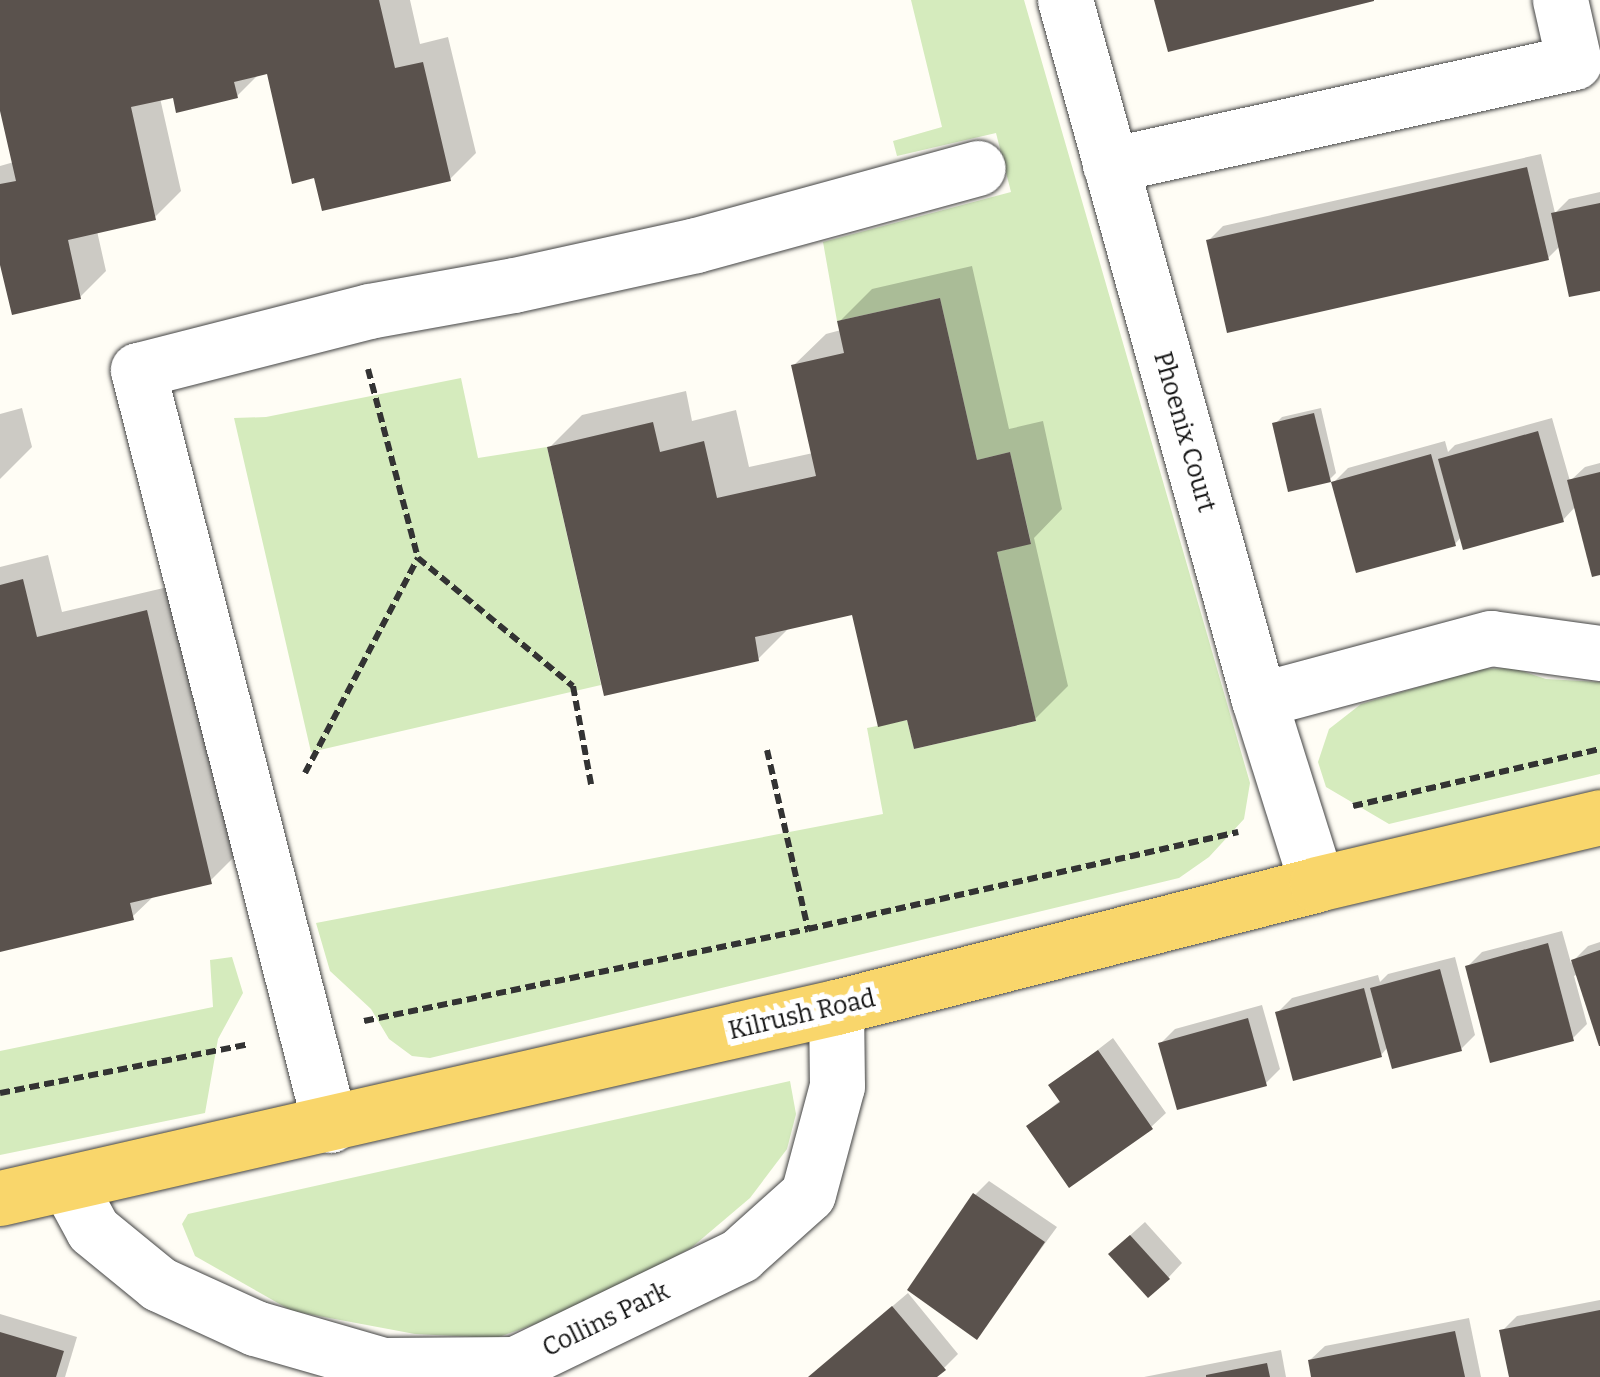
<!DOCTYPE html>
<html>
<head>
<meta charset="utf-8">
<style>
	body { margin:0 }
	#map { position:relative; width:1600px; height:1377px; overflow:hidden; background:#fffdf5; font-family:Bitter,serif }
	div>[style] { position:absolute }
	.green>* { inset:0; background:#d5ebbd }
	.shadow>* { inset:0; background:#0003 }
	.building>* { inset:0; background:#5a524d }
	.path>* { height:6px; margin-top:-3px; transform-origin:0; background:repeating-linear-gradient(90deg,#333 0 10px,transparent 0 15px) }
	.roads { filter:drop-shadow(0 0 2px #444) drop-shadow(0 0 2px #444) }
	.minor>* { height:55px; margin:-27.5px; padding:0 27.5px; transform-origin:27.5px; border-radius:27.5px; background:#fff }
	.major>* { height:55px; margin:-27.5px; padding:0 27.5px; transform-origin:27.5px; border-radius:27.5px; background:#f9d66b }
	span { translate:-50% -50%; white-space:nowrap; text-align:center; line-height:1.15; -webkit-text-stroke:10px #fff; paint-order:stroke }
	.street-label { font-size:25px; color:#111 }
</style>
</head>
<body>
<div id="map">
	<div class="green">
		<i style="clip-path:polygon(911px 0,1024px 0,1250px 783px,1244px 819px,1209px 857px,1179px 878px,430px 1058px,412px 1056px,389px 1039px,371px 1009px,330px 971px,316px 923px,883px 814px,867px 728px,907px 720px,914px 749px,1036px 721px,997px 552px,1031px 543px,1010px 452px,977px 460px,940px 298px,837px 321px,823px 242px,1011px 192px,996px 133px,897px 156px,893px 141px,942px 127px)"></i>
		<i style="clip-path:polygon(461px 378px,478px 458px,547px 447px,601px 685px,311px 752px,234px 418px,266px 417px)"></i>
		<i style="clip-path:polygon(1513px 668px,1546px 679px,1600px 682px,1600px 774px,1389px 824px,1326px 787px,1318px 762px,1329px 729px,1361px 704px,1480px 669px)"></i>
		<i style="clip-path:polygon(232px 957px,243px 993px,218px 1039px,205px 1113px,0 1155px,0 1051px,213px 1007px,210px 960px)"></i>
		<i style="clip-path:polygon(790px 1081px,796px 1114px,787px 1149px,750px 1198px,691px 1248px,573px 1311px,496px 1338px,415px 1334px,292px 1311px,195px 1256px,182px 1224px,188px 1214px)"></i>
	</div>
	<div class="shadow">
		<i style="clip-path:polygon(0 0,410px 0,420px 44px,448px 37px,476px 153px,450px 179px,316px 175px,268px 72px,259px 74px,237px 96px,160px 98px,181px 191px,155px 217px,97px 231px,106px 271px,80px 297px,0 254px,0 166px,14px 162px,0 100px)"></i>
		<i style="clip-path:polygon(1541px 154px,1555px 213px,1569px 199px,1600px 192px,1600px 288px,1561px 245px,1548px 258px,1208px 241px,1223px 226px)"></i>
		<i style="clip-path:polygon(972px 266px,1009px 429px,1043px 421px,1062px 509px,1034px 538px,1068px 686px,1035px 719px,908px 717px,854px 612px,791px 626px,758px 659px,550px 447px,582px 415px,686px 391px,692px 421px,736px 410px,749px 467px,813px 453px,793px 366px,826px 334px,841px 330px,839px 322px,872px 289px)"></i>
		<i style="clip-path:polygon(22px 408px,32px 447px,0 479px,0 414px)"></i>
		<i style="clip-path:polygon(1321px 408px,1336px 473px,1329px 480px,1275px 424px,1282px 417px)"></i>
		<i style="clip-path:polygon(1552px 418px,1570px 481px,1585px 467px,1600px 463px,1600px 573px,1576px 506px,1563px 520px,1462px 536px,1455px 544px,1333px 483px,1348px 468px,1445px 441px,1448px 452px,1455px 445px)"></i>
		<i style="clip-path:polygon(48px 555px,62px 612px,172px 586px,236px 855px,210px 881px,155px 895px,132px 917px,0 949px,0 567px)"></i>
		<i style="clip-path:polygon(1562px 931px,1571px 963px,1588px 946px,1600px 942px,1600px 1040px,1578px 974px,1574px 976px,1587px 1024px,1573px 1038px,1467px 967px,1482px 952px)"></i>
		<i style="clip-path:polygon(1455px 957px,1475px 1035px,1461px 1049px,1388px 1047px,1381px 1055px,1278px 1012px,1292px 998px,1378px 975px,1380px 982px,1388px 974px)"></i>
		<i style="clip-path:polygon(1262px 1005px,1280px 1069px,1265px 1084px,1160px 1044px,1175px 1029px)"></i>
		<i style="clip-path:polygon(1113px 1038px,1166px 1113px,1151px 1127px,1029px 1126px,1062px 1099px,1052px 1085px)"></i>
		<i style="clip-path:polygon(989px 1181px,1057px 1227px,977px 1336px,975px 1195px)"></i>
		<i style="clip-path:polygon(1145px 1222px,1182px 1263px,1168px 1278px,1126px 1239px)"></i>
		<i style="clip-path:polygon(908px 1293px,958px 1354px,944px 1368px,933px 1377px,809px 1377px)"></i>
		<i style="clip-path:polygon(1600px 1300px,1600px 1377px,1511px 1377px,1502px 1331px,1517px 1316px)"></i>
		<i style="clip-path:polygon(0 1314px,77px 1337px,65px 1377px,0 1377px)"></i>
		<i style="clip-path:polygon(1469px 1318px,1481px 1377px,1314px 1377px,1310px 1360px,1325px 1346px)"></i>
		<i style="clip-path:polygon(1281px 1350px,1286px 1377px,1144px 1377px)"></i>
	</div>
	<div class="building">
		<i style="clip-path:polygon(0 0,379px 0,395px 68px,423px 62px,451px 181px,322px 211px,314px 178px,292px 184px,267px 74px,234px 82px,238px 98px,176px 113px,173px 98px,131px 107px,156px 220px,68px 240px,81px 299px,12px 315px,0 265px,0 184px,16px 181px,0 111px)"></i>
		<i style="clip-path:polygon(1154px 0,1374px 0,1374px 1px,1168px 52px)"></i>
		<i style="clip-path:polygon(1527px 167px,1549px 260px,1227px 333px,1206px 240px)"></i>
		<i style="clip-path:polygon(1600px 203px,1600px 291px,1569px 297px,1551px 213px)"></i>
		<i style="clip-path:polygon(940px 298px,977px 460px,1010px 452px,1031px 544px,997px 552px,1036px 721px,914px 749px,907px 720px,878px 727px,852px 615px,755px 637px,759px 661px,604px 696px,547px 447px,653px 422px,660px 452px,704px 441px,717px 498px,816px 476px,791px 365px,844px 353px,837px 321px)"></i>
		<i style="clip-path:polygon(1314px 413px,1331px 482px,1288px 492px,1272px 423px)"></i>
		<i style="clip-path:polygon(1538px 431px,1564px 522px,1463px 550px,1438px 459px)"></i>
		<i style="clip-path:polygon(1431px 454px,1456px 546px,1356px 573px,1331px 482px)"></i>
		<i style="clip-path:polygon(1600px 472px,1600px 575px,1592px 577px,1567px 480px)"></i>
		<i style="clip-path:polygon(23px 579px,37px 637px,147px 610px,212px 884px,130px 903px,134px 920px,0 952px,0 585px)"></i>
		<i style="clip-path:polygon(1548px 943px,1574px 1041px,1490px 1063px,1465px 966px)"></i>
		<i style="clip-path:polygon(1600px 950px,1600px 1046px,1599px 1046px,1571px 960px)"></i>
		<i style="clip-path:polygon(1440px 969px,1462px 1051px,1392px 1069px,1370px 988px)"></i>
		<i style="clip-path:polygon(1364px 988px,1382px 1057px,1293px 1081px,1275px 1012px)"></i>
		<i style="clip-path:polygon(1248px 1018px,1267px 1086px,1177px 1110px,1158px 1043px)"></i>
		<i style="clip-path:polygon(1098px 1050px,1153px 1129px,1069px 1188px,1026px 1126px,1060px 1102px,1048px 1085px)"></i>
		<i style="clip-path:polygon(973px 1193px,1045px 1242px,977px 1340px,907px 1290px)"></i>
		<i style="clip-path:polygon(1130px 1235px,1170px 1279px,1148px 1298px,1108px 1254px)"></i>
		<i style="clip-path:polygon(892px 1306px,946px 1370px,937px 1377px,808px 1377px)"></i>
		<i style="clip-path:polygon(1600px 1310px,1600px 1377px,1509px 1377px,1499px 1330px)"></i>
		<i style="clip-path:polygon(1455px 1331px,1465px 1377px,1311px 1377px,1308px 1360px)"></i>
		<i style="clip-path:polygon(0 1332px,64px 1351px,56px 1377px,0 1377px)"></i>
		<i style="clip-path:polygon(1267px 1363px,1270px 1377px,1206px 1377px,1206px 1375px)"></i>
	</div>
	<div class="path">
		<i style="left:368px;top:369px;width:196px;rotate:75.2deg"></i>
		<i style="left:418px;top:558px;width:201px;rotate:39.6deg"></i>
		<i style="left:573px;top:686px;width:100px;rotate:79.6deg"></i>
		<i style="left:767px;top:750px;width:184px;rotate:77.1deg"></i>
		<i style="left:808px;top:929px;width:441px;rotate:-12.7deg"></i>
		<i style="left:305px;top:773px;width:243px;rotate:-62.3deg"></i>
		<i style="left:1353px;top:806px;width:253px;rotate:-13deg"></i>
		<i style="left:364px;top:1021px;width:453px;rotate:-11.7deg"></i>
		<i style="left:0;top:1093px;width:254px;rotate:-11.1deg"></i>
	</div>
	<div class="roads">
		<div class="minor">
			<i style="left:1065px;top:0;width:726px;rotate:74.51deg"></i>
			<i style="left:1259px;top:700px;width:193px;rotate:72.5deg"></i>
			<i style="left:1110px;top:165px;width:475px;rotate:-12.5deg"></i>
			<i style="left:1574px;top:62px;width:64px;rotate:-102.7deg"></i>
			<i style="left:1259px;top:700px;width:240px;rotate:-15deg"></i>
			<i style="left:1491px;top:638px;width:110px;rotate:7.8deg"></i>
			<i style="left:330px;top:1125px;width:779px;rotate:-104.27deg"></i>
			<i style="left:138px;top:370px;width:238px;rotate:-14.3deg"></i>
			<i style="left:369px;top:311px;width:147px;rotate:-10.2deg"></i>
			<i style="left:514px;top:285px;width:186px;rotate:-12.4deg"></i>
			<i style="left:696px;top:245px;width:292px;rotate:-15.3deg"></i>
			<i style="left:68px;top:1184px;width:52px;rotate:61.5deg"></i>
			<i style="left:93px;top:1230px;width:85px;rotate:39.3deg"></i>
			<i style="left:159px;top:1284px;width:106px;rotate:24.6deg"></i>
			<i style="left:255px;top:1328px;width:133px;rotate:16.1deg"></i>
			<i style="left:383px;top:1365px;width:132px;rotate:-0.4deg"></i>
			<i style="left:515px;top:1364px;width:250px;rotate:-25.8deg"></i>
			<i style="left:740px;top:1255px;width:91px;rotate:-41.9deg"></i>
			<i style="left:808px;top:1194px;width:112px;rotate:-75deg"></i>
			<i style="left:837px;top:1086px;width:79px;rotate:-90.7deg"></i>
		</div>
		<div class="major">
			<i style="left:0;top:1198px;width:858px;rotate:-12.87deg"></i>
			<i style="left:836px;top:1007px;width:496px;rotate:-14.3deg"></i>
			<i style="left:1317px;top:884px;width:291px;rotate:-13.3deg"></i>
		</div>
	</div>
	<div class="street-label">
		<span style="left:1184px;top:432px;rotate:74deg">Phoenix Court</span>
		<span style="left:802px;top:1015px;rotate:-13deg">Kilrush Road</span>
		<span style="left:606px;top:1320px;rotate:-26deg">Collins Park</span>
	</div>
</div>
</body>
</html>
